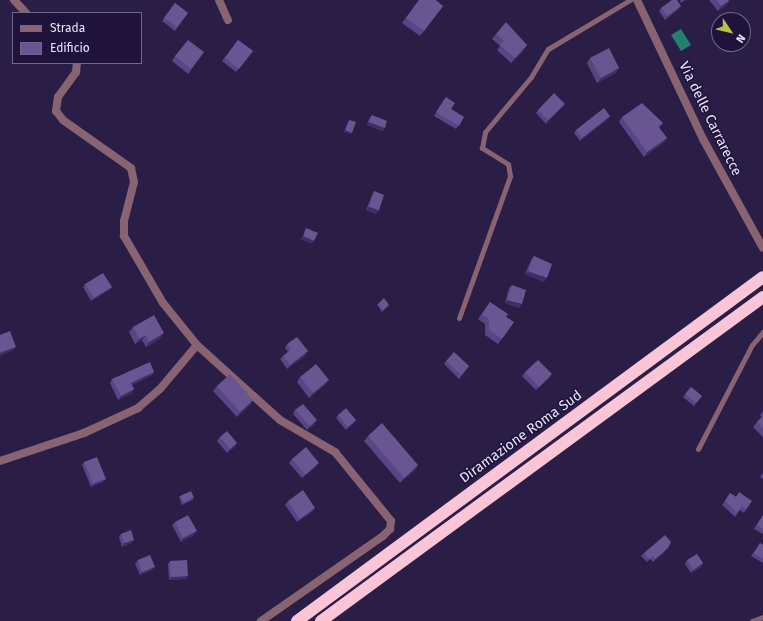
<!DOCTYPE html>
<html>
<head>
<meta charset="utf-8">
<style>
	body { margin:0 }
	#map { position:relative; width:763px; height:621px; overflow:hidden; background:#2a1d46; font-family:"Fira Sans",sans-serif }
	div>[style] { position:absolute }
	.water>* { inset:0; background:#247f6c }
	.service>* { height:5px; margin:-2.5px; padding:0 2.5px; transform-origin:2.5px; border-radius:2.5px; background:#886371 }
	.minor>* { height:8px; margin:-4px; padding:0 4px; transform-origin:4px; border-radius:4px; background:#886371 }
	.motorway>* { height:12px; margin:-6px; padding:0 6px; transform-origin:6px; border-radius:6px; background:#fbc5d8 }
	.wall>* { inset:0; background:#594485 }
	.shaded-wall>* { inset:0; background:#402d66 }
	.building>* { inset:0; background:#695592 }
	span { translate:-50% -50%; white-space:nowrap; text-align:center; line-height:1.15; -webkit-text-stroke:3px #20133b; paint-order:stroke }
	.street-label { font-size:14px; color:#eae5fb }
	.legend { position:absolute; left:12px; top:12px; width:130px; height:52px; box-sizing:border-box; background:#20133b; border:1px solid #716788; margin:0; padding:5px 7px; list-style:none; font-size:12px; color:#eae5fb }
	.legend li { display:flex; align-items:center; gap:8px; height:20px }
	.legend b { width:20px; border:1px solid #716788 }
	.north { position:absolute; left:711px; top:12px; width:40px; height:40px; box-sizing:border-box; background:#20133b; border:1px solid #716788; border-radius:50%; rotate:125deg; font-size:11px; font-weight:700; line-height:16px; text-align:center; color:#eae5fb }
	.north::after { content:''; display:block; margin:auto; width:14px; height:18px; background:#b4c24a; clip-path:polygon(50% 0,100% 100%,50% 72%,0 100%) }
</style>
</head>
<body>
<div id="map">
	<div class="water">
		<i style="clip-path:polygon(681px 29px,691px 45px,681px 51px,671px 35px)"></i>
	</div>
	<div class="service">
		<i style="left:459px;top:318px;width:151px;rotate:-70.2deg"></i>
		<i style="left:510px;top:176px;width:12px;rotate:-99deg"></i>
		<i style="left:508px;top:164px;width:31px;rotate:-148deg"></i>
		<i style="left:482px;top:148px;width:16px;rotate:-79deg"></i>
		<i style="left:485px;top:132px;width:72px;rotate:-50.1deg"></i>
		<i style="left:531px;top:77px;width:33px;rotate:-59deg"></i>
		<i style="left:548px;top:49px;width:96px;rotate:-30.9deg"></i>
		<i style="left:698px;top:449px;width:117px;rotate:-62.6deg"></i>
		<i style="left:752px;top:345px;width:17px;rotate:-50deg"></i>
		<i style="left:752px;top:621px;width:12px;rotate:-20deg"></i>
	</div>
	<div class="minor">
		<i style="left:14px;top:0;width:18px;rotate:47deg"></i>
		<i style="left:219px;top:0;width:22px;rotate:66deg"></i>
		<i style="left:637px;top:0;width:154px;rotate:64.6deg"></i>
		<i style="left:703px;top:139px;width:124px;rotate:61.2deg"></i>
		<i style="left:197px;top:345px;width:112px;rotate:42.1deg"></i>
		<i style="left:280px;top:420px;width:64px;rotate:30.2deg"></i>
		<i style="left:335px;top:452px;width:89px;rotate:50.9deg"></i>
		<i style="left:391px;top:521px;width:8px;rotate:97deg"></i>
		<i style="left:390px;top:529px;width:10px;rotate:135deg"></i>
		<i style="left:383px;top:536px;width:149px;rotate:145.1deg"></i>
		<i style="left:0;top:461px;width:89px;rotate:-18.4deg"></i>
		<i style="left:84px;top:433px;width:60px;rotate:-24.8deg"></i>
		<i style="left:138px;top:408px;width:29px;rotate:-41deg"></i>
		<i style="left:160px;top:389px;width:57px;rotate:-49.9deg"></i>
		<i style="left:197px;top:345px;width:54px;rotate:-129deg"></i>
		<i style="left:163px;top:303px;width:78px;rotate:-120.2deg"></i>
		<i style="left:124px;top:236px;width:15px;rotate:-90deg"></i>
		<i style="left:124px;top:221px;width:40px;rotate:-75.6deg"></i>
		<i style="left:134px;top:182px;width:14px;rotate:-102deg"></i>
		<i style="left:131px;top:168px;width:83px;rotate:-144.8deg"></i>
		<i style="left:63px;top:120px;width:11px;rotate:-128deg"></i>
		<i style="left:56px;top:111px;width:14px;rotate:-82deg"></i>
		<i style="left:58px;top:97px;width:31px;rotate:-54deg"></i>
		<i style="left:76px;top:72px;width:9px;rotate:-84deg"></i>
	</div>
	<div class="motorway">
		<i style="left:297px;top:621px;width:579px;rotate:-36.43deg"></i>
		<i style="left:321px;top:621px;width:548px;rotate:-36.24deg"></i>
	</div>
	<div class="wall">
		<i style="clip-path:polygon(419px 0,443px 6px,420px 36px,402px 23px)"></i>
		<i style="clip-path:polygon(680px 0,685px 0,681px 3px)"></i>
		<i style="clip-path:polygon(709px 0,728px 0,729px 1px,725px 6px,718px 11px)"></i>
		<i style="clip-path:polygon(175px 3px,188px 13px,175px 31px,162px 21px)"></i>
		<i style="clip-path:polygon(661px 8px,679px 9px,665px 20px,659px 11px)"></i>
		<i style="clip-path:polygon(496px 34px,527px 45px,523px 51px,511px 63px,497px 50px,500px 46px,492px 39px)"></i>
		<i style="clip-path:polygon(238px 40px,253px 51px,236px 72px,222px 61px)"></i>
		<i style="clip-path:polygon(204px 52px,188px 74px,172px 61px,175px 56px)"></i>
		<i style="clip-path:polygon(590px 58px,616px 73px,597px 83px,587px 63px)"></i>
		<i style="clip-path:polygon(444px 100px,451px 109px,464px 117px,456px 129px,434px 116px)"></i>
		<i style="clip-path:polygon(562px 107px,546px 124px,536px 113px,538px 110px)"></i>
		<i style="clip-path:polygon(372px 115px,385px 128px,382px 131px,367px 125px,369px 119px)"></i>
		<i style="clip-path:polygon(610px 116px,608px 119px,580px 141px,574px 133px,576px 130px)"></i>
		<i style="clip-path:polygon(622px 117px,663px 123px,659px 128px,667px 138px,663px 143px,644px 157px,619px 122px)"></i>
		<i style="clip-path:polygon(374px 191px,379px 210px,376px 214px,366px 210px,372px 195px)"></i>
		<i style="clip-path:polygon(534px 256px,544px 282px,525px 274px,531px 260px)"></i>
		<i style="clip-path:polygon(85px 284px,112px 287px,109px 290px,91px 301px,83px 287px)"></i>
		<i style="clip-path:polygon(512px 285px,519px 308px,505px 303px,509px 288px)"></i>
		<i style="clip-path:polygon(490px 302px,506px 317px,514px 322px,498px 344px,485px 335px,485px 324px,478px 319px)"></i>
		<i style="clip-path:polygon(378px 304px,389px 305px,382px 312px,377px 305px)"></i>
		<i style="clip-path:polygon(133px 327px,161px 338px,146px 347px,142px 340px,135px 344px,129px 332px)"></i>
		<i style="clip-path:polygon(287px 344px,306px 355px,287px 369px,280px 359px,283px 356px,288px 352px,285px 348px)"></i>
		<i style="clip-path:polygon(446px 361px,469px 366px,459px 379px,444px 364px)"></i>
		<i style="clip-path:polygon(154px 372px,152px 375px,132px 385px,134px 389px,132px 393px,118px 400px,110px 383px,112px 379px)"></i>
		<i style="clip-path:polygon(525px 372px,550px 377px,536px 390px,522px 376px)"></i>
		<i style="clip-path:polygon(300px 377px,325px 385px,309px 398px,297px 382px)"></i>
		<i style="clip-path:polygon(217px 386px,253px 400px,250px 405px,237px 417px,213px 391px)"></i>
		<i style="clip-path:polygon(691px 387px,702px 396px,694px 406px,683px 397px)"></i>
		<i style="clip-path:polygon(295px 410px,315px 424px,307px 430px,293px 414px)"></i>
		<i style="clip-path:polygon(763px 411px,763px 437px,753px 427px,757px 422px,762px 417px,760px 415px)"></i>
		<i style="clip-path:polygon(338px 415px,356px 420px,354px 423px,346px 430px,336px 418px)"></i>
		<i style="clip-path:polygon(368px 436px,418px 465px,415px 470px,400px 483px,364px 441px)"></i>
		<i style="clip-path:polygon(220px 437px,235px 447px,227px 453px,217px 441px)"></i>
		<i style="clip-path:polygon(292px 459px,316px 466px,302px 478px,289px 463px)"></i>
		<i style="clip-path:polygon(84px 462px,106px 479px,103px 482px,91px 487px,82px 465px)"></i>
		<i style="clip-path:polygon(763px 473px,763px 479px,760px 477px)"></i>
		<i style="clip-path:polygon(730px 493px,736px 497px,752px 501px,744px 513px,740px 510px,735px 517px,722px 505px)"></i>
		<i style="clip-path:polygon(180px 496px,193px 500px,182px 505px,179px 497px)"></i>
		<i style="clip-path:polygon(288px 501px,313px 511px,297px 522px,285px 505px)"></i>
		<i style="clip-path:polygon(763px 515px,763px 534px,754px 529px)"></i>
		<i style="clip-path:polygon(175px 522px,194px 535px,181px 542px,172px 525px)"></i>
		<i style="clip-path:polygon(121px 534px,132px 543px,122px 547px,119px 537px)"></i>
		<i style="clip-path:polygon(760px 543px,763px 545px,763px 563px,751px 556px)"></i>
		<i style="clip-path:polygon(665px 552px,653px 562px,650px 559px,647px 562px,641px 556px,644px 553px)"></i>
		<i style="clip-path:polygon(138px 560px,152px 570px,140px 575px,135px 564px)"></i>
		<i style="clip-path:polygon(687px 560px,703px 563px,701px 567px,691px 573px,685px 564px)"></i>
		<i style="clip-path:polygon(170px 561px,188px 576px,186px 579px,169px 580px,168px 564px)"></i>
	</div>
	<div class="shaded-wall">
		<i style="clip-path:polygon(729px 1px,725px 6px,718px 11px,721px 6px)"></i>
		<i style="clip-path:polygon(681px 6px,679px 9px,665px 20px,668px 16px)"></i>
		<i style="clip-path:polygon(527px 45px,523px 51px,511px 63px,515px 58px)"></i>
		<i style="clip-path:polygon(619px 68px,616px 73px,597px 83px,601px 78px)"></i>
		<i style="clip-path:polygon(565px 104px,562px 107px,546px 124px,548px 120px)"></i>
		<i style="clip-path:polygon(610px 116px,608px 119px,580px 141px,582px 138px)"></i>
		<i style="clip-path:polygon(369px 122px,385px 128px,382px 131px,367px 125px)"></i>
		<i style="clip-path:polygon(345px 130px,352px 133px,350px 134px,343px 132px)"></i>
		<i style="clip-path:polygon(667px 138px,663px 143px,644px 157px,647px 152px)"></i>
		<i style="clip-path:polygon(369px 207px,379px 210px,376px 214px,366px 210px)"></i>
		<i style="clip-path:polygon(303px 236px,314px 241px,312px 244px,300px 239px)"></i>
		<i style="clip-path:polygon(528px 271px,547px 278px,544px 282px,525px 274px)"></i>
		<i style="clip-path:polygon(112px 287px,109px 290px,91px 301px,94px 298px)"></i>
		<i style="clip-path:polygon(507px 300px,522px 304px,519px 308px,505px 303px)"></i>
		<i style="clip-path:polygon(164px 333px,161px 338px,146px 347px,149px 342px)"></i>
		<i style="clip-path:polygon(146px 335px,142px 340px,135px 344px,139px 339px)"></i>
		<i style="clip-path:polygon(16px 347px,14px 350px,0 356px,0 353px)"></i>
		<i style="clip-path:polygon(308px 351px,306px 355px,287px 369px,290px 365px)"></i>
		<i style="clip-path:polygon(154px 372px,152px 375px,129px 386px,131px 383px)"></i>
		<i style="clip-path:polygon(552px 374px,550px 377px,536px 390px)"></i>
		<i style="clip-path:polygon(329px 380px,325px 385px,309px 398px,313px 393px)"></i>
		<i style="clip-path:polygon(134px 389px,132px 393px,118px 400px,121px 396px)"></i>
		<i style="clip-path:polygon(253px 400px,250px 405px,237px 417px,240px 412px)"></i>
		<i style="clip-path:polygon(317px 420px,315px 424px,307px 430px,310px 426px)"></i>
		<i style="clip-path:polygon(356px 420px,354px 423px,346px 430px,348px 427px)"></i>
		<i style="clip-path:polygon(237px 443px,235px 447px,227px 453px,230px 449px)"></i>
		<i style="clip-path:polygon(418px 465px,415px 470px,400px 483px,404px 478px)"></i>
		<i style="clip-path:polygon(106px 479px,103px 482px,91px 487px,93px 484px)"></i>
		<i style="clip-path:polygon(194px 498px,193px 500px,182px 505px,184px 503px)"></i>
		<i style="clip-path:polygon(315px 508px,313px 511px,297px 522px,300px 519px)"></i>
		<i style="clip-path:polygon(197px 531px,194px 535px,181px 542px,183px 538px)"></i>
		<i style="clip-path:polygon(134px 540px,132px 543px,122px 547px,124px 543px)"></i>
		<i style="clip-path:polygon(668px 548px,665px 552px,653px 562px,655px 559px)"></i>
		<i style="clip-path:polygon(703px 563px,701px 567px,691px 573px,693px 570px)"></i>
		<i style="clip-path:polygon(155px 567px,152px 570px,140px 575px,142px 572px)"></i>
		<i style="clip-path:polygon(188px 576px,186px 579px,169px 580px,171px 577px)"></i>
	</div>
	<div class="building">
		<i style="clip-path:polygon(419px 0,436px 0,443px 6px,424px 31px,406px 18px)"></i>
		<i style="clip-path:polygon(672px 0,677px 0,681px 6px,668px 16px,661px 8px)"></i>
		<i style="clip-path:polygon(717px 0,728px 0,729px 1px,721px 6px)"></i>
		<i style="clip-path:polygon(175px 3px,188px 13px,177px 27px,164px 18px)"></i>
		<i style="clip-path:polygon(506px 22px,527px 45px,515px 58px,500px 45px,504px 41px,496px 34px)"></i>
		<i style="clip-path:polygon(188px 40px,204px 52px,191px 69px,175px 56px)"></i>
		<i style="clip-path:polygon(238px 40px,253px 51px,239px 69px,225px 58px)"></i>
		<i style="clip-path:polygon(609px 48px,619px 68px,601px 78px,590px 58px)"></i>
		<i style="clip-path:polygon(554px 93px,565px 104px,548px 120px,538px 110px)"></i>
		<i style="clip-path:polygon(446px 97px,455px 103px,451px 109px,464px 117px,459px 126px,436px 112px)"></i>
		<i style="clip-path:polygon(642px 103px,663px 123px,658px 126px,667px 138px,647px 152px,622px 117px)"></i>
		<i style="clip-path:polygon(604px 108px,610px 116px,582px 138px,576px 130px)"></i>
		<i style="clip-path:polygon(372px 115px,387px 121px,385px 128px,369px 122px)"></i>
		<i style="clip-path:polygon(349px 120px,356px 122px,352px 133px,345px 130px)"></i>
		<i style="clip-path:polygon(374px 191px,384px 195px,379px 210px,369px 207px)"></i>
		<i style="clip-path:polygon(306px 228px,318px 233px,314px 241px,303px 236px)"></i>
		<i style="clip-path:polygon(534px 256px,552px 264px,547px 278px,528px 271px)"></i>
		<i style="clip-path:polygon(103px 273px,112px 287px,94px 298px,85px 284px)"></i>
		<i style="clip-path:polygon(512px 285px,526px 290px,522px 304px,507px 300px)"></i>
		<i style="clip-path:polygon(384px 298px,389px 305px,383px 310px,378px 304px)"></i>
		<i style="clip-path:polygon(490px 302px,508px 314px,506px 317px,514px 322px,502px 339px,489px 330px,489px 319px,482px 314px)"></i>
		<i style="clip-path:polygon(154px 315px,164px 333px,149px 342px,146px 335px,139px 339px,133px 327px)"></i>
		<i style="clip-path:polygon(10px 331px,16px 347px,0 353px,0 335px)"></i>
		<i style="clip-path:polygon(297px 337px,308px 351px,290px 365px,283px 356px,291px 350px,287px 344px)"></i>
		<i style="clip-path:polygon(454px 352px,469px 366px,461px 375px,446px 361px)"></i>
		<i style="clip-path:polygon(538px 360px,552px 374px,539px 387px,525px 372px)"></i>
		<i style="clip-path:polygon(150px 362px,154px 372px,131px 383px,134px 389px,121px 396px,112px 379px)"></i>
		<i style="clip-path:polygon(316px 364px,329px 380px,313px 393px,300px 377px)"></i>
		<i style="clip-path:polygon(230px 374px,253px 400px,240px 412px,217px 386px)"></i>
		<i style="clip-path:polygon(691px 387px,702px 396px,696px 403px,685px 394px)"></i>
		<i style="clip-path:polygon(303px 404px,317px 420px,310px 426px,295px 410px)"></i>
		<i style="clip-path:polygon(346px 408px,356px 420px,348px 427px,338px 415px)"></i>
		<i style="clip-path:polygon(763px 416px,763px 428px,757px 422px)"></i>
		<i style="clip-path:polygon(382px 423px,418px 465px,404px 478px,368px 436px)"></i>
		<i style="clip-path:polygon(227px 431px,237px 443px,230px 449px,220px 437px)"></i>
		<i style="clip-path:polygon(306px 447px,319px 463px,305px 475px,292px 459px)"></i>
		<i style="clip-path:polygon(97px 457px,106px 479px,93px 484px,84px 462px)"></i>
		<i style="clip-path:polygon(303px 490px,315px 508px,300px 519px,288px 501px)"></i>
		<i style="clip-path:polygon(191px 491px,194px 498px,184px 503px,180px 496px)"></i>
		<i style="clip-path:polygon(739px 492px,752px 501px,746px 509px,742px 506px,737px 513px,725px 501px,730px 493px,736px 497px)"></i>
		<i style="clip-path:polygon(188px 515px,197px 531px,183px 538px,175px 522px)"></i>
		<i style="clip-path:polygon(763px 515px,763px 529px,757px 525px)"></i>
		<i style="clip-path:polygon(131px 530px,134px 540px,124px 543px,121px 534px)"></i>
		<i style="clip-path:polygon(665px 535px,671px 542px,668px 548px,655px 559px,653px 556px,649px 559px,644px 553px)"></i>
		<i style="clip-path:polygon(760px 543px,763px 545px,763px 559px,754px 553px)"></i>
		<i style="clip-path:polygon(697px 554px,703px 563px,693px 570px,687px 560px)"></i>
		<i style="clip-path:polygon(150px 555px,155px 567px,142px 572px,138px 560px)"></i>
		<i style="clip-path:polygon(187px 560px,188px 576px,171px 577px,170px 561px)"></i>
	</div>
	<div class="street-label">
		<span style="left:710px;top:119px;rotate:64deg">Via delle Carrarecce</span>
		<span style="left:521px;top:437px;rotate:-36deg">Diramazione Roma Sud</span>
	</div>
	<ul class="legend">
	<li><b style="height:5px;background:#886371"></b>Strada</li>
	<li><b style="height:11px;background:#695592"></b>Edificio</li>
	</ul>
	<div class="north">N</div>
</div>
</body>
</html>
